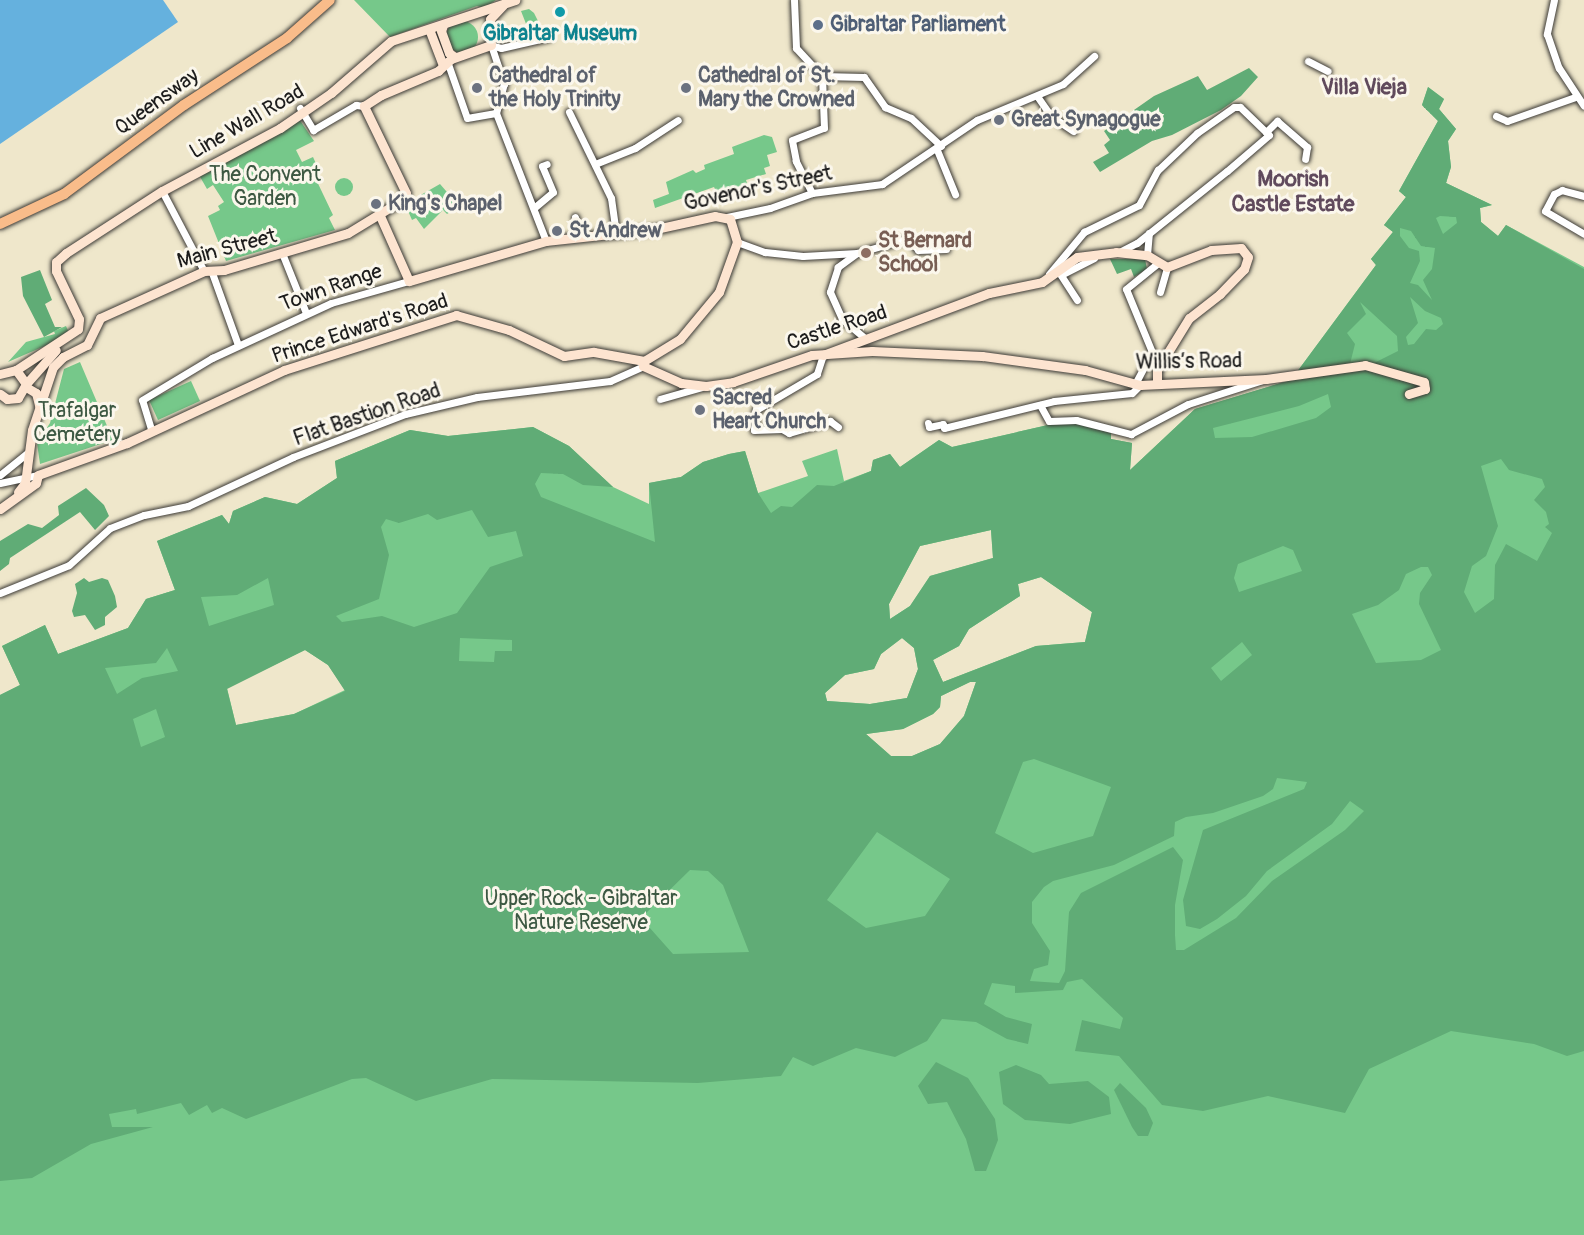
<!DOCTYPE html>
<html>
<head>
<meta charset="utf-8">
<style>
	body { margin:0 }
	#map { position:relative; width:1584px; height:1235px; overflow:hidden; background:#efe7cb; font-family:Pangolin,sans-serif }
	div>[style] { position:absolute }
	.green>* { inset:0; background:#76c88a }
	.round { border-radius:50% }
	.forest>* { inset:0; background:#60ac76 }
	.water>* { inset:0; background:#65b1de }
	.roads { filter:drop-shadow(0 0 2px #3c3a36) drop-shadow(0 0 2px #3c3a36) }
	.street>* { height:7px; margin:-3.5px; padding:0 3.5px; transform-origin:3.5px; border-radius:3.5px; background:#fff }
	.secondary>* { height:9px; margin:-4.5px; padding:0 4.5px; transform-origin:4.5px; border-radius:4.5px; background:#fde4d0 }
	.primary>* { height:10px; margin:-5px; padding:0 5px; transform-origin:5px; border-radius:5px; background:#f9bc8a }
	.dots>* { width:16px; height:16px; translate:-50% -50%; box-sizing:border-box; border:3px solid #fbf7ec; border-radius:50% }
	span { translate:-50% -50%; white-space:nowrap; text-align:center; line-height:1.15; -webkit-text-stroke:6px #fbf7ec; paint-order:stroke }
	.service-label { font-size:21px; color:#4e5e75; font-weight:700 }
	.left { translate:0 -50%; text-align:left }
	.culture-label { font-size:21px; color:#0d838f; font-weight:700 }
	.worship-label { font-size:21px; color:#5b616d; font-weight:700 }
	.street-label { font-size:21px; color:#1c1c1c }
	.park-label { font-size:21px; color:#3c5842 }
	.education-label { font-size:21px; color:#785e54; font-weight:700 }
	.neighbourhood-label { font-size:22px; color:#604a5c; font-weight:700 }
</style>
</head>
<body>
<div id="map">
	<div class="green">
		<i style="clip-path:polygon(354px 0,496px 0,484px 8px,477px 6px,390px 37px)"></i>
		<i style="clip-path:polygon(529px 9px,534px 13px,545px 35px,521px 37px,530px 34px,521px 11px)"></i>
		<i class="round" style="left:446px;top:21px;width:32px;height:32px"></i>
		<i style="clip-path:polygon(evenodd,1428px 87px,1444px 99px,1439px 109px,1456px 129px,1448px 141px,1451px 167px,1446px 183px,1492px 205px,1480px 208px,1481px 222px,1498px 236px,1506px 225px,1584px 267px,1584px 1235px,0 1235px,0 695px,20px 685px,2px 646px,45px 625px,58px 654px,128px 628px,146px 599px,175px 590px,157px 541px,222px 515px,229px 524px,233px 511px,265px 497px,297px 504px,337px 478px,335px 461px,410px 430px,448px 436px,533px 427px,569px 446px,613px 487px,649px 504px,649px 483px,681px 477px,703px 462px,729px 454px,745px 451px,758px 493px,808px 476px,802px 461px,837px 449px,844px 481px,871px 471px,873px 460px,890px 454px,900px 467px,939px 440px,952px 447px,1048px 425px,1111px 431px,1111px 439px,1132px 443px,1130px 470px,1195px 409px,1291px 380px,1376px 265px,1371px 259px,1393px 232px,1384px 225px,1406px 197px,1399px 191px,1438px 121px,1422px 105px,1428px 87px,991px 530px,993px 558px,930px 576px,910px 606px,890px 619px,889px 604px,920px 546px,991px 530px,1428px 87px,1041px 577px,1092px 612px,1085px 642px,1036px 646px,943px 682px,933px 660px,959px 646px,969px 629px,1020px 596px,1018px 584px,1041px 577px,1428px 87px,902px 638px,914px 648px,918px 669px,907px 698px,870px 704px,827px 701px,825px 693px,845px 675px,874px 669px,881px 654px,902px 638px,1428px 87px,305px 650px,328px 665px,345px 690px,294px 714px,236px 725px,227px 688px,305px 650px,1428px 87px,970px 682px,976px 682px,964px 716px,940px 744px,912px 756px,891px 756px,866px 734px,903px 729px,933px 714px,940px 707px,941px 696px,970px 682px)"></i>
		<i style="clip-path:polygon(299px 119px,314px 141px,296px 150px,302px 162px,313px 157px,318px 168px,312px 171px,333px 215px,329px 218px,335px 230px,226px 261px,208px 216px,220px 210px,218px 206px,224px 202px,213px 185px,207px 189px,199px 175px)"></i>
		<i style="clip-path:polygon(764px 135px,772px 137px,777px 152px,767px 155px,770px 166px,764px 168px,766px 174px,746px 180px,748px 186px,734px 191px,716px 191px,714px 187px,655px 208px,653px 200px,669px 194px,666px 182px,693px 170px,696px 173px,705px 169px,704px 165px,734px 154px,732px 147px)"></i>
		<i class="round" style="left:335px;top:178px;width:18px;height:18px"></i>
		<i style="clip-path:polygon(440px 184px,459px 206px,447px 214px,443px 210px,424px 229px,416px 218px,412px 220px,405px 204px)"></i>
		<i style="clip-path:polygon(66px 326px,70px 335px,8px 362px,26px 342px,55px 334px,54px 331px)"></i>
		<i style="clip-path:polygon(80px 362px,113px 440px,40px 464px,37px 443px,50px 423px,64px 369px)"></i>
		<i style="clip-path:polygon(191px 381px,200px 401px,158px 420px,149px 400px)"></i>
	</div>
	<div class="forest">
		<i style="clip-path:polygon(1249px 68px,1258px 77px,1241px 96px,1221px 110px,1172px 135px,1152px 141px,1100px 172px,1093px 162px,1109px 153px,1104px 145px,1110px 140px,1104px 131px,1154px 96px,1198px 76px,1207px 90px)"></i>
		<i style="clip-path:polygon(evenodd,1428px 87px,1444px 99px,1439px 109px,1456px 129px,1448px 141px,1451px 167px,1446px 183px,1492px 205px,1480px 208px,1481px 222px,1498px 236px,1506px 225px,1584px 269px,1584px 1051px,1567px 1056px,1534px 1044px,1451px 1031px,1369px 1069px,1345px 1113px,1268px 1096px,1203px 1111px,1162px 1105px,1119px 1056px,1075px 1051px,1082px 1020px,1120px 1029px,1123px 1018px,1082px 979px,1067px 982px,1063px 990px,1015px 993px,1015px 986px,992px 983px,984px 1004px,1006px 1017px,1032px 1024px,1028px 1044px,1007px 1039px,976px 1022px,942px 1019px,927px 1041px,895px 1057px,856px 1048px,813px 1066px,793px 1057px,781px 1076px,698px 1083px,492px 1079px,416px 1101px,366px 1078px,352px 1079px,246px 1119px,222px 1108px,212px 1113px,207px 1105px,189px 1115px,181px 1103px,137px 1114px,136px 1109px,109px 1114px,112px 1127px,153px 1127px,91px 1144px,32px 1178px,0 1181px,0 695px,20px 685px,2px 646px,45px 625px,58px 654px,128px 628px,146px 599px,175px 590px,157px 541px,222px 515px,229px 524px,233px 511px,265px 497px,297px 504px,337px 478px,335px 461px,410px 430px,448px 436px,533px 427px,569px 446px,613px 487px,583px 485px,563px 474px,541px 473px,535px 484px,541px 497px,655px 542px,649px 483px,681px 477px,703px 462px,729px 454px,745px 451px,758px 493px,771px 513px,781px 506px,792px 507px,817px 485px,834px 486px,871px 471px,873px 460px,890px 454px,900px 467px,939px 440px,952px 447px,1048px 425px,1076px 423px,1111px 431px,1111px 439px,1132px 443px,1130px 470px,1195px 409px,1291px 380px,1376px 265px,1371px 259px,1393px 232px,1384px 225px,1406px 197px,1399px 191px,1438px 121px,1422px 105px,1428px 87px,1440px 216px,1456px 217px,1457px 223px,1443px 234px,1436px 218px,1440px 216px,1428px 87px,1400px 228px,1411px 231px,1421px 246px,1435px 248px,1432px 269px,1423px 280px,1432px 300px,1418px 285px,1410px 283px,1420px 261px,1419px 251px,1409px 248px,1400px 236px,1400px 228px,1428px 87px,1410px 297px,1425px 311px,1441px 318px,1443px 324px,1436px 330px,1426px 329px,1414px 344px,1408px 345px,1406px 337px,1418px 323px,1410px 297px,1428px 87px,1360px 302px,1397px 336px,1398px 351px,1370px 365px,1350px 364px,1355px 344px,1347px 333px,1366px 314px,1360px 302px,1428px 87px,1328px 394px,1331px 407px,1316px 418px,1252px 437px,1215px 438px,1213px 428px,1299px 406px,1328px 394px,1428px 87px,1501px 459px,1509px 470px,1542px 479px,1545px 487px,1534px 500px,1546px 512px,1549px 524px,1545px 527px,1552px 533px,1537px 561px,1506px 544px,1495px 565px,1494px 599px,1475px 613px,1464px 592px,1472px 566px,1486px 556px,1498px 526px,1481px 466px,1501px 459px,1428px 87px,472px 510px,488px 537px,516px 531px,523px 556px,490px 567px,457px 613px,414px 627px,382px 616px,342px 622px,336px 616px,379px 599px,389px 555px,381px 527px,386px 519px,399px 523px,428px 514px,437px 520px,472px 510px,1428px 87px,991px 530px,993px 558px,930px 576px,910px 606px,890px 619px,889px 604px,920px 546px,991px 530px,1428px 87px,1283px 546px,1293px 550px,1302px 571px,1239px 592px,1234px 578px,1238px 564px,1283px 546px,1428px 87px,1421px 567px,1428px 567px,1432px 575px,1420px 593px,1419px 604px,1441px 650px,1421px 660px,1376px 663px,1352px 614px,1378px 605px,1399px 590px,1406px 574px,1421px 567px,1428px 87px,1041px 577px,1092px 612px,1085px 642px,1036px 646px,943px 682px,933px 660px,959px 646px,969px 629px,1020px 596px,1018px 584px,1041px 577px,1428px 87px,268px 578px,274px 605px,209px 626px,201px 597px,237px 595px,268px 578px,1428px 87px,460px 638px,512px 640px,512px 651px,495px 651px,494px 662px,459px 661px,460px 638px,1428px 87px,902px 638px,914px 648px,918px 669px,907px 698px,870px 704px,827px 701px,825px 693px,845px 675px,874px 669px,881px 654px,902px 638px,1428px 87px,1242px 642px,1252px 655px,1221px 681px,1211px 668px,1242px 642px,1428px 87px,167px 648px,178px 671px,142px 678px,117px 694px,105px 668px,156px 663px,167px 648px,1428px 87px,305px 650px,328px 665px,345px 691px,294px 714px,236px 725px,227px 689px,305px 650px,1428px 87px,970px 682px,976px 682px,964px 716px,940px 744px,912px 756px,891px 756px,866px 734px,903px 729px,933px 714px,940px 707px,941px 696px,970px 682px,1428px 87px,156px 709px,165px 737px,141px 747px,133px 719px,156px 709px,1428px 87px,1034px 759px,1111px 787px,1093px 836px,1033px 853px,995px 833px,1023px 762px,1034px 759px,1428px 87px,1277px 778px,1307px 782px,1304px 789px,1203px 830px,1183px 900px,1186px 926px,1200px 929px,1217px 919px,1246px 896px,1267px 871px,1332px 824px,1350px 801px,1364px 811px,1345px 830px,1272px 881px,1236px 918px,1184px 950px,1176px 950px,1175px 935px,1175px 905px,1183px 860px,1173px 847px,1081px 893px,1069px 912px,1065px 971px,1059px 983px,1030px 981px,1034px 969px,1048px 965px,1050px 951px,1032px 923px,1032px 902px,1044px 887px,1053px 881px,1114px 865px,1174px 836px,1175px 822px,1186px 817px,1213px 813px,1263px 796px,1273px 789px,1277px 778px,1428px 87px,877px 832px,950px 879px,925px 916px,866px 928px,827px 900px,877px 832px,1428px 87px,690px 870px,708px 871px,723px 885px,749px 952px,673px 954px,641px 918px,690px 870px)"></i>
		<i style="clip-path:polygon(1110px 259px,1145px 259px,1147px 269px,1134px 277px,1131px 269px,1117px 274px)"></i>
		<i style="clip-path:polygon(40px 270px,52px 300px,45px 304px,55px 327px,62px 327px,44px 337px,23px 296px,21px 277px)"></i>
		<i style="clip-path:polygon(86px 488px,104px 505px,109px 516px,95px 530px,80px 512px,10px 558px,9px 564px,0 571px,0 541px,28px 524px,42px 528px,59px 515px,58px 506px)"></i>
		<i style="clip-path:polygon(84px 578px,89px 582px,102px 578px,108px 580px,115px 596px,117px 607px,105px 617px,105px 625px,95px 630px,85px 615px,74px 617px,72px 611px,77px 593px,75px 584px)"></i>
		<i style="clip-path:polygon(936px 1062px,968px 1078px,995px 1119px,998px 1140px,986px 1171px,975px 1171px,966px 1139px,947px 1102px,928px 1104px,918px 1086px)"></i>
		<i style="clip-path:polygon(1016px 1065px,1041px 1075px,1049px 1084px,1088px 1081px,1109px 1097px,1111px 1114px,1070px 1124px,1025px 1120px,1003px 1104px,999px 1072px)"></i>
		<i style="clip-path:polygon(1120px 1083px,1146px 1108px,1153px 1123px,1148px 1136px,1138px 1136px,1132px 1127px,1114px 1090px)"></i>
	</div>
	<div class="water">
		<i style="clip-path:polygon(0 0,163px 0,178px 22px,0 144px)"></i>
	</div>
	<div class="roads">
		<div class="street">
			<i style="left:794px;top:0;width:48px;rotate:87.6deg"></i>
			<i style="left:796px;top:48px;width:38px;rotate:47deg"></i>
			<i style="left:1554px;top:0;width:35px;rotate:102deg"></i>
			<i style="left:1547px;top:34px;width:36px;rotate:71deg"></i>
			<i style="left:1559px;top:68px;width:45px;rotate:56.7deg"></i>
			<i style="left:491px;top:45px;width:10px;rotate:17deg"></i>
			<i style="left:501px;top:48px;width:49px;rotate:-12.9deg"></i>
			<i style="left:447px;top:61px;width:60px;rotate:70.7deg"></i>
			<i style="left:467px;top:118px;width:29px;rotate:-10deg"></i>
			<i style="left:496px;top:113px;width:30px;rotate:-75deg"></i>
			<i style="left:504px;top:84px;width:41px;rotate:-108.4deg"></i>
			<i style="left:1308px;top:61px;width:22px;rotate:27deg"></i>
			<i style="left:822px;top:76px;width:42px;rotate:1.4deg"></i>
			<i style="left:864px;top:77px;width:37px;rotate:55deg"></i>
			<i style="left:885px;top:107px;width:28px;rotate:23deg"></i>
			<i style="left:911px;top:118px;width:41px;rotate:43deg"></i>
			<i style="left:1037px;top:96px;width:24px;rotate:55deg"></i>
			<i style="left:1051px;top:116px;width:27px;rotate:34deg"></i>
			<i style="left:300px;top:108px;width:26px;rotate:59deg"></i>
			<i style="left:313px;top:130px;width:50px;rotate:-30.2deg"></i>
			<i style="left:356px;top:105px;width:8px;rotate:7deg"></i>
			<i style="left:569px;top:112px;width:96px;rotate:64deg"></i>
			<i style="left:611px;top:198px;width:35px;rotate:82deg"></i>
			<i style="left:496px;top:113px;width:137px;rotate:68.7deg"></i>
			<i style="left:1496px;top:116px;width:12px;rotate:24deg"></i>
			<i style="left:1507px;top:121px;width:72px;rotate:-19.4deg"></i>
			<i style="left:1266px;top:132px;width:16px;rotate:-45deg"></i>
			<i style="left:1277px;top:121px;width:40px;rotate:41deg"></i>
			<i style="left:1307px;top:147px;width:12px;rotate:99deg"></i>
			<i style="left:937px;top:150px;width:48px;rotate:67.8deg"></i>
			<i style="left:595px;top:164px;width:43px;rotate:-21.8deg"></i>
			<i style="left:635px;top:148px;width:51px;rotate:-33.1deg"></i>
			<i style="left:162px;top:191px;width:90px;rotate:62.3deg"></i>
			<i style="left:812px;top:193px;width:36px;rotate:-117deg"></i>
			<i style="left:796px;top:161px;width:21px;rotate:-101deg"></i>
			<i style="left:792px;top:140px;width:34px;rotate:-21deg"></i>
			<i style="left:824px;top:128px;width:52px;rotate:-92.2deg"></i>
			<i style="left:1584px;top:196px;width:23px;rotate:-165deg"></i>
			<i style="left:1562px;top:190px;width:9px;rotate:153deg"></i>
			<i style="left:1554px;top:194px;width:19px;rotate:118deg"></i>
			<i style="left:1545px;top:211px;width:45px;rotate:30.5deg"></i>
			<i style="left:535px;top:207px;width:23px;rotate:-40deg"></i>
			<i style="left:553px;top:192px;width:28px;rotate:-113deg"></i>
			<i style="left:542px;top:166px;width:5px;rotate:-22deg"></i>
			<i style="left:575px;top:217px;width:21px;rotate:73deg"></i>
			<i style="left:727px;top:217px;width:44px;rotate:-11.8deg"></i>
			<i style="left:770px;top:208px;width:45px;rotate:-19.7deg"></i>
			<i style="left:812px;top:193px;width:71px;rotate:-7.3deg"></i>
			<i style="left:882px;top:184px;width:115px;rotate:-34deg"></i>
			<i style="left:977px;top:120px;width:93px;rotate:-22.7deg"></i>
			<i style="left:1063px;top:84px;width:42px;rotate:-42.1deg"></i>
			<i style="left:737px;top:242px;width:30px;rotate:20deg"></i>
			<i style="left:765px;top:252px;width:38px;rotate:6deg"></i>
			<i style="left:803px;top:256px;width:54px;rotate:-3.2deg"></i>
			<i style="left:857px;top:253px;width:54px;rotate:-16.1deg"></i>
			<i style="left:909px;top:238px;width:15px;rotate:53deg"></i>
			<i style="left:918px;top:250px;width:28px;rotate:-2deg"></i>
			<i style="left:1119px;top:252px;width:20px;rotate:-27deg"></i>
			<i style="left:1137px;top:243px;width:115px;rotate:-38.7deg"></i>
			<i style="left:1227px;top:171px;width:55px;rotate:-40.6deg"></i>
			<i style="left:1269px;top:135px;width:4px;rotate:-135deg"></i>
			<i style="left:282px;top:253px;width:65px;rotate:68.2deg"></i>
			<i style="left:857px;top:253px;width:24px;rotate:144deg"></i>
			<i style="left:838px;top:267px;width:26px;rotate:108deg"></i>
			<i style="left:830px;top:292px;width:30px;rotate:66deg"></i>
			<i style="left:842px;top:319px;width:31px;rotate:40deg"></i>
			<i style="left:1147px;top:255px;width:22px;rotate:-85deg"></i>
			<i style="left:211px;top:270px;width:80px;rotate:70.2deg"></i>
			<i style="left:1049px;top:274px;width:55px;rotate:-50.2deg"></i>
			<i style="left:1084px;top:232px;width:61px;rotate:-26.1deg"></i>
			<i style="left:1139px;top:205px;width:40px;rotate:-62deg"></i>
			<i style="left:1158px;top:170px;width:54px;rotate:-43.5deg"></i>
			<i style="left:1197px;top:133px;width:45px;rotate:-35.1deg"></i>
			<i style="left:1234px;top:107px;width:6px"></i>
			<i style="left:1240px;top:107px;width:36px;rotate:44deg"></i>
			<i style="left:1160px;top:292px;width:26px;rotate:-74deg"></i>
			<i style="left:1077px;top:300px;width:30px;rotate:-123deg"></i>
			<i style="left:1061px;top:275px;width:37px;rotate:-27deg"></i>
			<i style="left:823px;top:355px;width:20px;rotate:108deg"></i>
			<i style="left:817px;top:374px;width:71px;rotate:149.5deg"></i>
			<i style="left:756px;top:410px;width:20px;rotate:96deg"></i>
			<i style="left:754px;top:430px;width:28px;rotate:-2deg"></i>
			<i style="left:782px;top:429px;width:8px;rotate:30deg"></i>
			<i style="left:789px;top:433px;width:43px;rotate:-16.3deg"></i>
			<i style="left:830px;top:421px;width:10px;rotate:37deg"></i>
			<i style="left:1135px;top:384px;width:36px;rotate:-62deg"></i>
			<i style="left:1152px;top:352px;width:68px;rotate:-112.4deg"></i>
			<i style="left:1126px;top:289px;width:40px;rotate:-39deg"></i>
			<i style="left:660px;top:399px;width:48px;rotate:-15.8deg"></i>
			<i style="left:1040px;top:405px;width:18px;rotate:61deg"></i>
			<i style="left:1049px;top:421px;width:27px;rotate:-2deg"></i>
			<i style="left:1076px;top:420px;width:57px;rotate:14.3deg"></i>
			<i style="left:1131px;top:434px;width:64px;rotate:-27.8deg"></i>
			<i style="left:1188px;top:404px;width:82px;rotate:-17.8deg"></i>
			<i style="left:928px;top:423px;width:4px;rotate:76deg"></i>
			<i style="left:929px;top:427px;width:14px;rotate:-12deg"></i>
			<i style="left:943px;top:424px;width:4px;rotate:76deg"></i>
			<i style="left:944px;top:428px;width:113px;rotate:-13.8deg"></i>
			<i style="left:1054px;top:401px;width:78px;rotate:-5.9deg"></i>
			<i style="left:1132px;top:393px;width:11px;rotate:-45deg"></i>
			<i style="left:151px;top:429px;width:30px;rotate:-107deg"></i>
			<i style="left:142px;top:400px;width:82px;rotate:-31deg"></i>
			<i style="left:212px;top:358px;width:131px;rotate:-24.8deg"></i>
			<i style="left:331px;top:303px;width:81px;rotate:-15.8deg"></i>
			<i style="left:0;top:475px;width:35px;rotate:-39deg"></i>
			<i style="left:0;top:483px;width:39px;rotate:-12deg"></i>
			<i style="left:0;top:593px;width:74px;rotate:-22.1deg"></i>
			<i style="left:69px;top:565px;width:55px;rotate:-42.1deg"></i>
			<i style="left:110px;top:528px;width:36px;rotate:-21deg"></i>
			<i style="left:144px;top:515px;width:45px;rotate:-11.6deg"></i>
			<i style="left:188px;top:506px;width:116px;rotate:-25deg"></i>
			<i style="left:293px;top:457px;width:120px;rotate:-21deg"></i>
			<i style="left:405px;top:414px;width:74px;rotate:-13.3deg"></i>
			<i style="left:477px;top:397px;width:134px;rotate:-6.9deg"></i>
			<i style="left:610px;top:381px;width:36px;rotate:-24deg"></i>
		</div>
		<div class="secondary">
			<i style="left:443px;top:25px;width:6px;rotate:108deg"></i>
			<i style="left:441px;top:31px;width:23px;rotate:70deg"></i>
			<i style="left:449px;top:53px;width:7px;rotate:34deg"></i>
			<i style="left:429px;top:29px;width:39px;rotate:69deg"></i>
			<i style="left:823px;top:355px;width:177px;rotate:-20.5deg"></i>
			<i style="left:989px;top:293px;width:54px;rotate:-11.7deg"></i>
			<i style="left:1042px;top:282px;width:43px;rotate:-35.5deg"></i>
			<i style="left:1077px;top:257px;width:39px;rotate:-7deg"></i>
			<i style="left:1116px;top:252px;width:31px;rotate:6deg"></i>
			<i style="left:1147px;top:255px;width:23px;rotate:31deg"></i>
			<i style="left:1167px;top:267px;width:47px;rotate:-21.1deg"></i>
			<i style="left:1211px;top:250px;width:30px;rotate:-4deg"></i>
			<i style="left:1241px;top:248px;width:11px;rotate:52deg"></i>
			<i style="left:1248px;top:257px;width:13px;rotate:108deg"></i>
			<i style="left:1244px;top:269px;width:35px;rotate:134deg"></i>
			<i style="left:1220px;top:294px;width:39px;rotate:142deg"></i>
			<i style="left:1189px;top:318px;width:61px;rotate:121.6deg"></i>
			<i style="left:1157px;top:370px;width:13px;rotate:90deg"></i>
			<i style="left:644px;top:361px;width:5px;rotate:101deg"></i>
			<i style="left:643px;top:366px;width:42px;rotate:24.1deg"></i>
			<i style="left:681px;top:383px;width:25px;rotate:7deg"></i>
			<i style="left:706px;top:386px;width:27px;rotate:-8deg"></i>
			<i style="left:733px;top:382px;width:83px;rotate:-18.9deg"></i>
			<i style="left:812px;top:355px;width:60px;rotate:-3.8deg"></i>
			<i style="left:872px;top:351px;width:110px;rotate:2.6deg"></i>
			<i style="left:982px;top:356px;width:104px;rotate:7.7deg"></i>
			<i style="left:1085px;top:370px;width:57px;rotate:15.3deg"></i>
			<i style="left:1140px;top:385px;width:126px;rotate:-2.7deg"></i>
			<i style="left:1266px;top:379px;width:100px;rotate:-8deg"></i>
			<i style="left:1365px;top:365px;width:61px;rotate:16.1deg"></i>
			<i style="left:1424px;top:382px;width:7px;rotate:82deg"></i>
			<i style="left:1425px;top:389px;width:17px;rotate:163deg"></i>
			<i style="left:16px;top:370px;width:74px;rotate:-33.5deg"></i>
			<i style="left:78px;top:329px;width:10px;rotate:-84deg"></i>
			<i style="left:79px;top:319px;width:53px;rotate:-115.6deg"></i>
			<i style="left:56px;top:271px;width:9px;rotate:-90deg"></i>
			<i style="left:56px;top:262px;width:13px;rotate:-42deg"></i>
			<i style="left:66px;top:253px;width:114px;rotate:-32.9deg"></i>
			<i style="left:162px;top:191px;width:134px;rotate:-28.1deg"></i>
			<i style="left:280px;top:128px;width:62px;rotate:-34.5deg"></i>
			<i style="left:331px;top:93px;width:79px;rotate:-40.9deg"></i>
			<i style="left:391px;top:41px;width:131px;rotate:-18.3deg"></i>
			<i style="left:0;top:374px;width:16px;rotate:-14deg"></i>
			<i style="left:16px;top:370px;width:17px;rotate:54deg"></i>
			<i style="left:26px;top:384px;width:16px;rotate:120deg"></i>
			<i style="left:18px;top:398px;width:11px;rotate:175deg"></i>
			<i style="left:7px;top:399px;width:9px;rotate:-144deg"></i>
			<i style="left:26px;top:384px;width:45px;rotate:-48.6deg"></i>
			<i style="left:26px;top:387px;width:12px;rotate:31deg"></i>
			<i style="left:36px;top:393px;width:16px;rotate:76deg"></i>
			<i style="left:18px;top:492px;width:11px;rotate:-52deg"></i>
			<i style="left:25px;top:483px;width:53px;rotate:-82.5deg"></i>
			<i style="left:32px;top:430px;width:66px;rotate:-71.6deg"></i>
			<i style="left:53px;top:367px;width:14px;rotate:-45deg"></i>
			<i style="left:63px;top:357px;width:27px;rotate:-27deg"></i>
			<i style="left:87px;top:345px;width:30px;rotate:-64deg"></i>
			<i style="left:100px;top:318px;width:114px;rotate:-24.3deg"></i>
			<i style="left:204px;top:271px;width:20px;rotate:-3deg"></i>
			<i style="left:224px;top:270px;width:129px;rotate:-16.6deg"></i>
			<i style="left:348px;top:233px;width:66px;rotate:-31.3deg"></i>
			<i style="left:404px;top:199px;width:6px;rotate:-72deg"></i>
			<i style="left:406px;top:193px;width:97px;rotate:-115.8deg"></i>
			<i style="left:364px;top:106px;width:20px;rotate:-33deg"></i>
			<i style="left:381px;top:95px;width:62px;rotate:-22.8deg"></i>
			<i style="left:438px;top:71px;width:18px;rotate:-43deg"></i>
			<i style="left:451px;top:59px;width:42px;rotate:-19.3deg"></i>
			<i style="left:491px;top:45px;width:26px;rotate:-92deg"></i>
			<i style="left:490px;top:19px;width:19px;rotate:-47deg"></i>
			<i style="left:0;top:509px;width:44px;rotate:-35.8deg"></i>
			<i style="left:36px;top:483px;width:8px;rotate:-76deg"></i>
			<i style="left:38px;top:475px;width:95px;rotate:-19.8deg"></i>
			<i style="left:127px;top:443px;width:173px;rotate:-24.9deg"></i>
			<i style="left:284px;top:370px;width:181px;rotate:-17.7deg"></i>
			<i style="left:456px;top:315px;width:55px;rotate:15.8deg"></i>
			<i style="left:509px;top:330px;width:61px;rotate:25.3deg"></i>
			<i style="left:564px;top:356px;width:30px;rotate:-8deg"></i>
			<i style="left:594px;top:352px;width:51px;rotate:10.2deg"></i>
			<i style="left:644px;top:361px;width:42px;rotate:-31.4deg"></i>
			<i style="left:680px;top:339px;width:61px;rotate:-50.3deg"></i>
			<i style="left:719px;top:292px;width:53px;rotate:-70.2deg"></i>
			<i style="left:737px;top:242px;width:24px;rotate:-107deg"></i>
			<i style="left:730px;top:219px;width:15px;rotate:-169deg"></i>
			<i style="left:715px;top:216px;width:60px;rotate:167.6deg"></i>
			<i style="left:656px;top:229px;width:111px;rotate:173.8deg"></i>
			<i style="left:546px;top:241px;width:143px;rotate:163.7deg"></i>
			<i style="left:409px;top:281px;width:71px;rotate:-114deg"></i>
		</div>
		<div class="primary">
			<i style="left:0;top:224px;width:71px;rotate:-25.1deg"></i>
			<i style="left:64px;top:194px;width:149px;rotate:-36.6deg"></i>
			<i style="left:184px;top:105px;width:123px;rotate:-33deg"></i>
			<i style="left:287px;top:38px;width:57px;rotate:-41.5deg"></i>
		</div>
	</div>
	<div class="dots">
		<i style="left:560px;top:12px;background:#0f9aa8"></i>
		<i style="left:818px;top:25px;background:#5c6f8a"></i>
		<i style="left:477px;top:88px;background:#6b7280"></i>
		<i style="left:686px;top:88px;background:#6b7280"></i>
		<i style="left:999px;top:120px;background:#6b7280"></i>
		<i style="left:376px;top:204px;background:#6b7280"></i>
		<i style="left:557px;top:231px;background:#6b7280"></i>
		<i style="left:866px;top:253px;background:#8d6e63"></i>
		<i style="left:700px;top:410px;background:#6b7280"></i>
	</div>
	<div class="service-label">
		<span class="left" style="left:830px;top:25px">Gibraltar Parliament</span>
	</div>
	<div class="culture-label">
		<span style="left:560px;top:34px">Gibraltar Museum</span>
	</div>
	<div class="worship-label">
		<span class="left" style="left:489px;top:88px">Cathedral of<br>the Holy Trinity</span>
		<span class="left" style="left:698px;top:88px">Cathedral of St.<br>Mary the Crowned</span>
		<span class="left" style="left:1011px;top:120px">Great Synagogue</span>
		<span class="left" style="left:388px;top:204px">King's Chapel</span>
		<span class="left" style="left:569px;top:231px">St Andrew</span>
		<span class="left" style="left:712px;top:410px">Sacred<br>Heart Church</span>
	</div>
	<div class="street-label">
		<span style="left:157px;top:102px;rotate:-36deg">Queensway</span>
		<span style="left:247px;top:122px;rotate:-30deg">Line Wall Road</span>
		<span style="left:758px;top:189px;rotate:-12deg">Govenor's Street</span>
		<span style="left:227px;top:249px;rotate:-15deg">Main Street</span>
		<span style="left:331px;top:288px;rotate:-19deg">Town Range</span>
		<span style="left:837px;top:328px;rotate:-18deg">Castle Road</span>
		<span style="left:360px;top:329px;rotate:-18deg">Prince Edward's Road</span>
		<span style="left:1189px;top:362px;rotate:-1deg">Willis’s Road</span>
		<span style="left:367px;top:415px;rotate:-19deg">Flat Bastion Road</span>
	</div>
	<div class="park-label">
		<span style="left:265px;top:187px">The Convent<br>Garden</span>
		<span style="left:77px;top:423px">Trafalgar<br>Cemetery</span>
		<span style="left:581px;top:911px">Upper Rock - Gibraltar<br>Nature Reserve</span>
	</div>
	<div class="education-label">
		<span class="left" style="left:878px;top:253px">St Bernard<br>School</span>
	</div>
	<div class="neighbourhood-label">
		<span style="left:1364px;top:88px">Villa Vieja</span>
		<span style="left:1293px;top:192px">Moorish<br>Castle Estate</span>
	</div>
</div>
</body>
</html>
